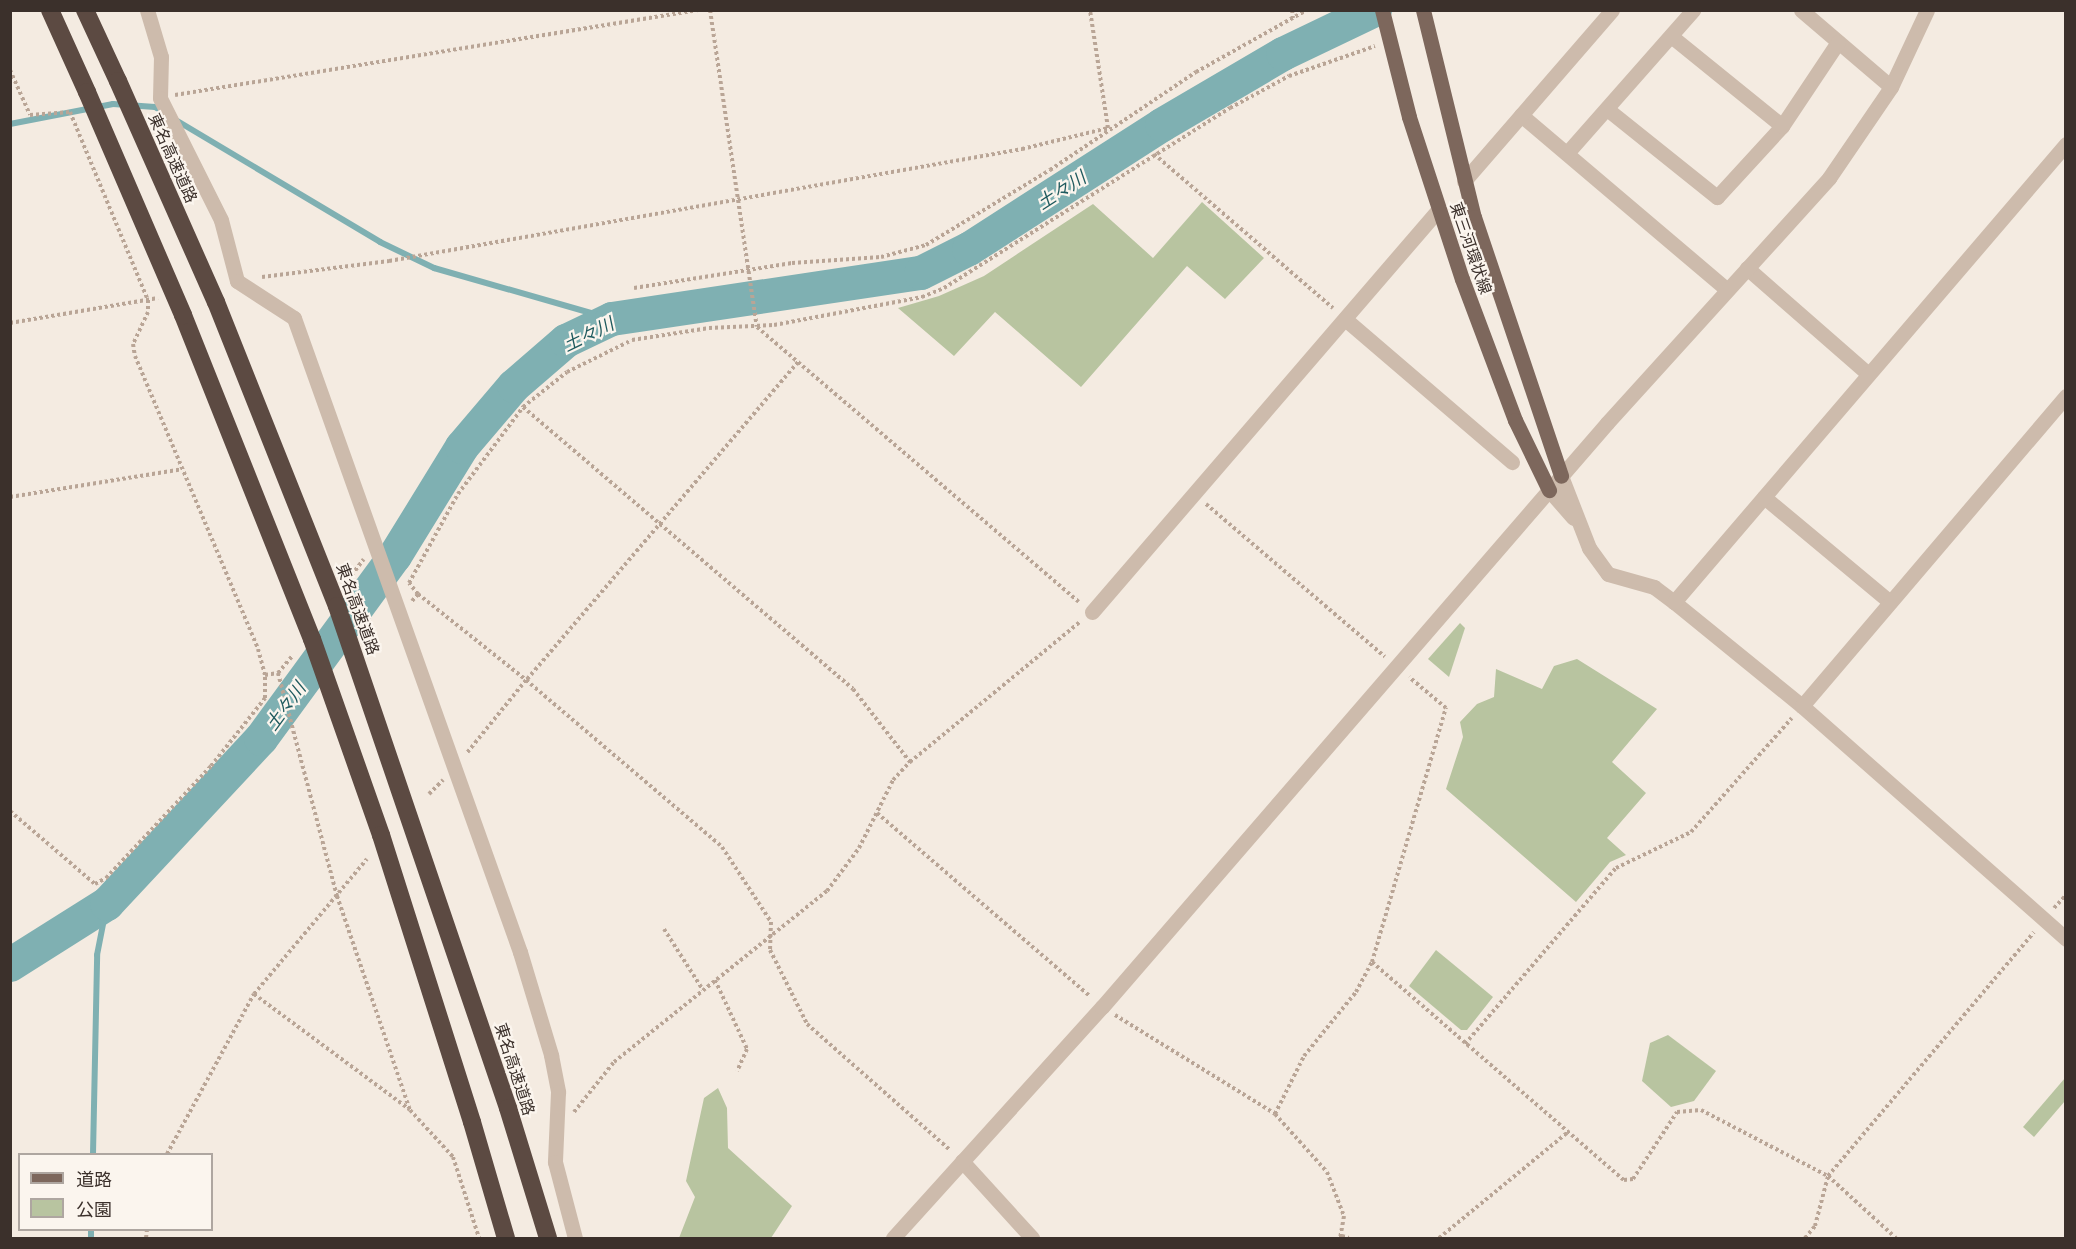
<!DOCTYPE html>
<html>
<head>
<meta charset="utf-8">
<style>
	body { margin:0 }
	#map { position:relative; width:2076px; height:1249px; overflow:hidden; background:#f4ebe1; font-family:"Noto Sans","Noto Sans JP",sans-serif }
	div>[style] { position:absolute }
	.green>* { inset:0; background:#b8c4a0 }
	.stream>* { height:6px; margin:-3px; padding:0 3px; transform-origin:3px; border-radius:3px; background:#7fb0b2 }
	.river>* { height:34px; margin:-17px; padding:0 17px; transform-origin:17px; border-radius:17px; background:#7fb0b2 }
	.path>* { height:4px; margin-top:-2px; transform-origin:0; background:repeating-linear-gradient(90deg,#b9a596 0 3px,transparent 0 6px) }
	.minor>* { height:15px; margin:-7.5px; padding:0 7.5px; transform-origin:7.5px; border-radius:7.5px; background:#cdbbac }
	.tertiary>* { height:15px; margin:-7.5px; padding:0 7.5px; transform-origin:7.5px; border-radius:7.5px; background:#cdbbac }
	.primary>* { height:15px; margin:-7.5px; padding:0 7.5px; transform-origin:7.5px; border-radius:7.5px; background:#7d675c }
	.motorway>* { height:18px; margin:-9px; padding:0 9px; transform-origin:9px; border-radius:9px; background:#5c4a42 }
	.motorway-bridge>* { height:18px; margin:-9px; padding:0 9px; transform-origin:9px; border-radius:9px; background:#5c4a42 }
	span { translate:-50% -50%; white-space:nowrap; text-align:center; line-height:1.15; -webkit-text-stroke:4.5px #fbf5ee; paint-order:stroke }
	.street-label { font-size:16px; color:#3b302b }
	.water-label { font-size:18px; color:#1f5a5e; font-style:italic }
	.frame { position:absolute; inset:0; border:12px solid #3b302b; pointer-events:none }
	.legend { position:absolute; left:18px; top:1153px; width:195px; height:78px; box-sizing:border-box; background:#fbf5ee; border:2px solid #aea6a0; margin:0; padding:8px 10px; list-style:none; font-size:18px; color:#3b302b }
	.legend li { display:flex; align-items:center; gap:12px; height:30px }
	.legend b { width:30px; border:2px solid #aea6a0 }
</style>
</head>
<body>
<div id="map">
	<div class="green">
		<i style="clip-path:polygon(1202px 202px,1264px 258px,1225px 299px,1187px 266px,1081px 387px,995px 312px,954px 356px,898px 308px,939px 296px,984px 276px,1093px 204px,1153px 258px)"></i>
		<i style="clip-path:polygon(1460px 623px,1465px 628px,1449px 677px,1428px 659px)"></i>
		<i style="clip-path:polygon(1577px 659px,1657px 709px,1612px 762px,1646px 793px,1607px 838px,1626px 855px,1610px 862px,1576px 902px,1446px 789px,1463px 737px,1460px 722px,1477px 704px,1494px 697px,1496px 669px,1542px 689px,1554px 666px)"></i>
		<i style="clip-path:polygon(1436px 950px,1493px 997px,1467px 1030px,1461px 1030px,1409px 986px)"></i>
		<i style="clip-path:polygon(1668px 1035px,1716px 1071px,1694px 1101px,1671px 1107px,1642px 1081px,1650px 1043px)"></i>
		<i style="clip-path:polygon(2065px 1078px,2065px 1101px,2034px 1137px,2023px 1127px)"></i>
		<i style="clip-path:polygon(718px 1088px,727px 1108px,728px 1148px,792px 1206px,771px 1238px,679px 1238px,695px 1197px,686px 1181px,704px 1098px)"></i>
	</div>
	<div class="stream">
		<i style="left:174px;top:119px;width:240px;rotate:30.8deg"></i>
		<i style="left:380px;top:242px;width:60px;rotate:25.7deg"></i>
		<i style="left:434px;top:268px;width:185px;rotate:16deg"></i>
		<i style="left:10px;top:124px;width:105px;rotate:-11deg"></i>
		<i style="left:113px;top:104px;width:42px;rotate:4.1deg"></i>
		<i style="left:155px;top:107px;width:9px;rotate:32deg"></i>
		<i style="left:93px;top:1154px;width:199px;rotate:-88.8deg"></i>
		<i style="left:97px;top:955px;width:52px;rotate:-78.9deg"></i>
		<i style="left:91px;top:1238px;width:8px;rotate:-90deg"></i>
	</div>
	<div class="river">
		<i style="left:10px;top:965px;width:115px;rotate:-32.2deg"></i>
		<i style="left:107px;top:904px;width:226px;rotate:-47deg"></i>
		<i style="left:261px;top:739px;width:227px;rotate:-53.8deg"></i>
		<i style="left:395px;top:556px;width:128px;rotate:-58.4deg"></i>
		<i style="left:462px;top:447px;width:80px;rotate:-49.6deg"></i>
		<i style="left:514px;top:386px;width:69px;rotate:-40.9deg"></i>
		<i style="left:566px;top:341px;width:51px;rotate:-25.6deg"></i>
		<i style="left:612px;top:319px;width:312px;rotate:-8.5deg"></i>
		<i style="left:921px;top:273px;width:54px;rotate:-26.6deg"></i>
		<i style="left:969px;top:249px;width:229px;rotate:-32.7deg"></i>
		<i style="left:1162px;top:125px;width:140px;rotate:-30.4deg"></i>
		<i style="left:1283px;top:54px;width:102px;rotate:-25.6deg"></i>
	</div>
	<div class="path">
		<i style="left:710px;top:10px;width:320px;rotate:81.6deg"></i>
		<i style="left:757px;top:327px;width:423px;rotate:40.5deg"></i>
		<i style="left:1292px;top:10px;width:8px;rotate:83deg"></i>
		<i style="left:10px;top:70px;width:49px;rotate:66deg"></i>
		<i style="left:30px;top:115px;width:40px;rotate:-4.3deg"></i>
		<i style="left:70px;top:112px;width:204px;rotate:67.5deg"></i>
		<i style="left:148px;top:300px;width:12px;rotate:90deg"></i>
		<i style="left:148px;top:312px;width:35px;rotate:115deg"></i>
		<i style="left:133px;top:344px;width:12px;rotate:81deg"></i>
		<i style="left:135px;top:356px;width:318px;rotate:67.2deg"></i>
		<i style="left:258px;top:649px;width:27px;rotate:75deg"></i>
		<i style="left:175px;top:95px;width:530px;rotate:-9.23deg"></i>
		<i style="left:1154px;top:154px;width:236px;rotate:40.7deg"></i>
		<i style="left:262px;top:277px;width:128px;rotate:-7.2deg"></i>
		<i style="left:389px;top:261px;width:643px;rotate:-10.03deg"></i>
		<i style="left:1022px;top:149px;width:89px;rotate:-13.7deg"></i>
		<i style="left:1108px;top:128px;width:119px;rotate:-98.7deg"></i>
		<i style="left:634px;top:288px;width:160px;rotate:-9deg"></i>
		<i style="left:792px;top:263px;width:89px;rotate:-3.9deg"></i>
		<i style="left:881px;top:257px;width:47px;rotate:-14.9deg"></i>
		<i style="left:926px;top:245px;width:145px;rotate:-31.2deg"></i>
		<i style="left:1050px;top:170px;width:176px;rotate:-33.9deg"></i>
		<i style="left:1196px;top:72px;width:127px;rotate:-29.2deg"></i>
		<i style="left:10px;top:323px;width:150px;rotate:-9.6deg"></i>
		<i style="left:798px;top:362px;width:418px;rotate:130.5deg"></i>
		<i style="left:526px;top:680px;width:257px;rotate:40.4deg"></i>
		<i style="left:722px;top:847px;width:90px;rotate:56.8deg"></i>
		<i style="left:771px;top:922px;width:28px;rotate:92deg"></i>
		<i style="left:770px;top:950px;width:83px;rotate:63.4deg"></i>
		<i style="left:807px;top:1024px;width:191px;rotate:41.4deg"></i>
		<i style="left:523px;top:407px;width:434px;rotate:40.5deg"></i>
		<i style="left:853px;top:689px;width:93px;rotate:52deg"></i>
		<i style="left:10px;top:497px;width:174px;rotate:-9.2deg"></i>
		<i style="left:1206px;top:504px;width:235px;rotate:40.5deg"></i>
		<i style="left:348px;top:580px;width:26px;rotate:-53deg"></i>
		<i style="left:418px;top:594px;width:14px;rotate:-129deg"></i>
		<i style="left:409px;top:583px;width:102px;rotate:-61.2deg"></i>
		<i style="left:458px;top:494px;width:109px;rotate:-53.2deg"></i>
		<i style="left:523px;top:407px;width:56px;rotate:-38.5deg"></i>
		<i style="left:567px;top:372px;width:72px;rotate:-26.2deg"></i>
		<i style="left:632px;top:340px;width:78px;rotate:-8.9deg"></i>
		<i style="left:709px;top:328px;width:65px;rotate:-2.6deg"></i>
		<i style="left:774px;top:325px;width:151px;rotate:-10.7deg"></i>
		<i style="left:922px;top:297px;width:24px;rotate:-22deg"></i>
		<i style="left:944px;top:288px;width:338px;rotate:-32.2deg"></i>
		<i style="left:1230px;top:108px;width:67px;rotate:-28.5deg"></i>
		<i style="left:1289px;top:76px;width:91px;rotate:-19.2deg"></i>
		<i style="left:412px;top:601px;width:9px;rotate:-49deg"></i>
		<i style="left:418px;top:594px;width:138px;rotate:38.5deg"></i>
		<i style="left:526px;top:680px;width:95px;rotate:129deg"></i>
		<i style="left:278px;top:673px;width:231px;rotate:75.2deg"></i>
		<i style="left:337px;top:896px;width:226px;rotate:71.2deg"></i>
		<i style="left:410px;top:1110px;width:64px;rotate:47.5deg"></i>
		<i style="left:453px;top:1157px;width:85px;rotate:72.2deg"></i>
		<i style="left:429px;top:794px;width:20px;rotate:-45deg"></i>
		<i style="left:10px;top:811px;width:112px;rotate:40.7deg"></i>
		<i style="left:95px;top:884px;width:13px;rotate:-29deg"></i>
		<i style="left:106px;top:878px;width:154px;rotate:-46.8deg"></i>
		<i style="left:211px;top:766px;width:87px;rotate:-51.5deg"></i>
		<i style="left:265px;top:698px;width:23px;rotate:-90deg"></i>
		<i style="left:265px;top:675px;width:13px;rotate:-9deg"></i>
		<i style="left:278px;top:673px;width:23px;rotate:-50deg"></i>
		<i style="left:877px;top:813px;width:281px;rotate:40.7deg"></i>
		<i style="left:2054px;top:908px;width:18px;rotate:-47deg"></i>
		<i style="left:664px;top:929px;width:72px;rotate:57.4deg"></i>
		<i style="left:1372px;top:962px;width:333px;rotate:40.9deg"></i>
		<i style="left:1624px;top:1180px;width:9px;rotate:-6deg"></i>
		<i style="left:1633px;top:1179px;width:80px;rotate:-56.7deg"></i>
		<i style="left:1677px;top:1112px;width:24px;rotate:-5deg"></i>
		<i style="left:1701px;top:1110px;width:143px;rotate:27.5deg"></i>
		<i style="left:1828px;top:1176px;width:92px;rotate:42.4deg"></i>
		<i style="left:715px;top:980px;width:76px;rotate:65.1deg"></i>
		<i style="left:747px;top:1049px;width:24px;rotate:114deg"></i>
		<i style="left:254px;top:994px;width:194px;rotate:36.6deg"></i>
		<i style="left:1115px;top:1015px;width:188px;rotate:31.7deg"></i>
		<i style="left:1275px;top:1114px;width:78px;rotate:48.1deg"></i>
		<i style="left:1327px;top:1172px;width:47px;rotate:68.9deg"></i>
		<i style="left:1344px;top:1216px;width:22px;rotate:100deg"></i>
		<i style="left:1465px;top:1044px;width:232px;rotate:-49.4deg"></i>
		<i style="left:1616px;top:868px;width:83px;rotate:-25.6deg"></i>
		<i style="left:1691px;top:832px;width:152px;rotate:-48.5deg"></i>
		<i style="left:574px;top:1112px;width:64px;rotate:-51.3deg"></i>
		<i style="left:614px;top:1062px;width:273px;rotate:-38.8deg"></i>
		<i style="left:827px;top:891px;width:54px;rotate:-53.3deg"></i>
		<i style="left:859px;top:848px;width:76px;rotate:-63.4deg"></i>
		<i style="left:893px;top:780px;width:25px;rotate:-47deg"></i>
		<i style="left:910px;top:762px;width:220px;rotate:-39.5deg"></i>
		<i style="left:1275px;top:1114px;width:65px;rotate:-63.4deg"></i>
		<i style="left:1304px;top:1056px;width:82px;rotate:-50.9deg"></i>
		<i style="left:1356px;top:992px;width:34px;rotate:-62deg"></i>
		<i style="left:1372px;top:962px;width:265px;rotate:-73.8deg"></i>
		<i style="left:1446px;top:708px;width:48px;rotate:-140deg"></i>
		<i style="left:167px;top:1154px;width:182px;rotate:-61.5deg"></i>
		<i style="left:254px;top:994px;width:176px;rotate:-50.1deg"></i>
		<i style="left:1342px;top:1236px;width:7px;rotate:16deg"></i>
		<i style="left:146px;top:1238px;width:8px;rotate:-83deg"></i>
		<i style="left:1439px;top:1238px;width:167px;rotate:-39.4deg"></i>
		<i style="left:1805px;top:1238px;width:16px;rotate:-50deg"></i>
		<i style="left:1815px;top:1226px;width:52px;rotate:-75.4deg"></i>
		<i style="left:1828px;top:1176px;width:319px;rotate:-49.8deg"></i>
	</div>
	<div class="minor">
		<i style="left:147px;top:10px;width:49px;rotate:73.4deg"></i>
		<i style="left:161px;top:57px;width:41px;rotate:91.4deg"></i>
		<i style="left:160px;top:98px;width:136px;rotate:63.4deg"></i>
		<i style="left:221px;top:220px;width:63px;rotate:75.3deg"></i>
		<i style="left:237px;top:281px;width:68px;rotate:33deg"></i>
		<i style="left:294px;top:318px;width:673px;rotate:70.38deg"></i>
		<i style="left:520px;top:952px;width:108px;rotate:73.2deg"></i>
		<i style="left:551px;top:1055px;width:38px;rotate:79deg"></i>
		<i style="left:558px;top:1092px;width:70px;rotate:92.5deg"></i>
		<i style="left:555px;top:1162px;width:79px;rotate:75.3deg"></i>
		<i style="left:1801px;top:10px;width:118px;rotate:40.5deg"></i>
		<i style="left:1671px;top:36px;width:143px;rotate:39deg"></i>
		<i style="left:1607px;top:109px;width:141px;rotate:38.7deg"></i>
		<i style="left:1717px;top:197px;width:96px;rotate:-47.5deg"></i>
		<i style="left:1782px;top:126px;width:101px;rotate:-56.3deg"></i>
		<i style="left:1521px;top:115px;width:270px;rotate:40.3deg"></i>
		<i style="left:1567px;top:153px;width:191px;rotate:-48.6deg"></i>
		<i style="left:1464px;top:181px;width:226px;rotate:-49.1deg"></i>
		<i style="left:1747px;top:268px;width:159px;rotate:41.2deg"></i>
		<i style="left:1345px;top:319px;width:220px;rotate:40.6deg"></i>
		<i style="left:1561px;top:476px;width:77px;rotate:68.7deg"></i>
		<i style="left:1589px;top:548px;width:32px;rotate:54deg"></i>
		<i style="left:1608px;top:574px;width:48px;rotate:15.8deg"></i>
		<i style="left:1654px;top:587px;width:25px;rotate:37deg"></i>
		<i style="left:1674px;top:602px;width:165px;rotate:39.1deg"></i>
		<i style="left:1802px;top:706px;width:352px;rotate:41.4deg"></i>
		<i style="left:1549px;top:490px;width:37px;rotate:49deg"></i>
		<i style="left:1764px;top:497px;width:164px;rotate:39.8deg"></i>
		<i style="left:1674px;top:602px;width:603px;rotate:-49.44deg"></i>
		<i style="left:1092px;top:612px;width:530px;rotate:-49.28deg"></i>
		<i style="left:1802px;top:706px;width:407px;rotate:-49.6deg"></i>
	</div>
	<div class="tertiary">
		<i style="left:962px;top:1161px;width:104px;rotate:47.7deg"></i>
		<i style="left:893px;top:1238px;width:312px;rotate:-47.9deg"></i>
		<i style="left:1102px;top:1007px;width:772px;rotate:-49.15deg"></i>
		<i style="left:1607px;top:423px;width:331px;rotate:-47.8deg"></i>
		<i style="left:1829px;top:178px;width:110px;rotate:-55.7deg"></i>
		<i style="left:1891px;top:87px;width:85px;rotate:-64.9deg"></i>
	</div>
	<div class="primary">
		<i style="left:1382px;top:10px;width:110px;rotate:75.8deg"></i>
		<i style="left:1409px;top:117px;width:170px;rotate:71.9deg"></i>
		<i style="left:1462px;top:279px;width:151px;rotate:69.4deg"></i>
		<i style="left:1515px;top:420px;width:78px;rotate:64.1deg"></i>
		<i style="left:1423px;top:10px;width:213px;rotate:76.2deg"></i>
		<i style="left:1474px;top:217px;width:273px;rotate:71.4deg"></i>
	</div>
	<div class="motorway">
		<i style="left:50px;top:10px;width:90px;rotate:65.7deg"></i>
		<i style="left:85px;top:10px;width:78px;rotate:65.1deg"></i>
		<i style="left:216px;top:302px;width:327px;rotate:68.3deg"></i>
		<i style="left:337px;top:606px;width:530px;rotate:71.19deg"></i>
		<i style="left:183px;top:315px;width:349px;rotate:68.3deg"></i>
		<i style="left:312px;top:639px;width:208px;rotate:70.6deg"></i>
		<i style="left:381px;top:835px;width:301px;rotate:72.4deg"></i>
	</div>
	<div class="motorway-bridge">
		<i style="left:118px;top:81px;width:242px;rotate:66.1deg"></i>
		<i style="left:87px;top:92px;width:243px;rotate:66.7deg"></i>
		<i style="left:508px;top:1108px;width:136px;rotate:72.9deg"></i>
		<i style="left:472px;top:1122px;width:121px;rotate:73.7deg"></i>
	</div>
	<div class="street-label">
		<span style="left:173px;top:158px;rotate:66deg">東名高速道路</span>
		<span style="left:1471px;top:248px;rotate:71deg">東三河環状線</span>
		<span style="left:358px;top:609px;rotate:70deg">東名高速道路</span>
		<span style="left:515px;top:1069px;rotate:72deg">東名高速道路</span>
	</div>
	<div class="water-label">
		<span style="left:1061px;top:190px;rotate:-33deg">土々川</span>
		<span style="left:588px;top:334px;rotate:-26deg">土々川</span>
		<span style="left:285px;top:706px;rotate:-54deg">土々川</span>
	</div>
	<div class="frame"></div>
	<ul class="legend">
	<li><b style="height:8px;background:#7d675c"></b>道路</li>
	<li><b style="height:16px;background:#b8c4a0"></b>公園</li>
	</ul>
</div>
</body>
</html>
